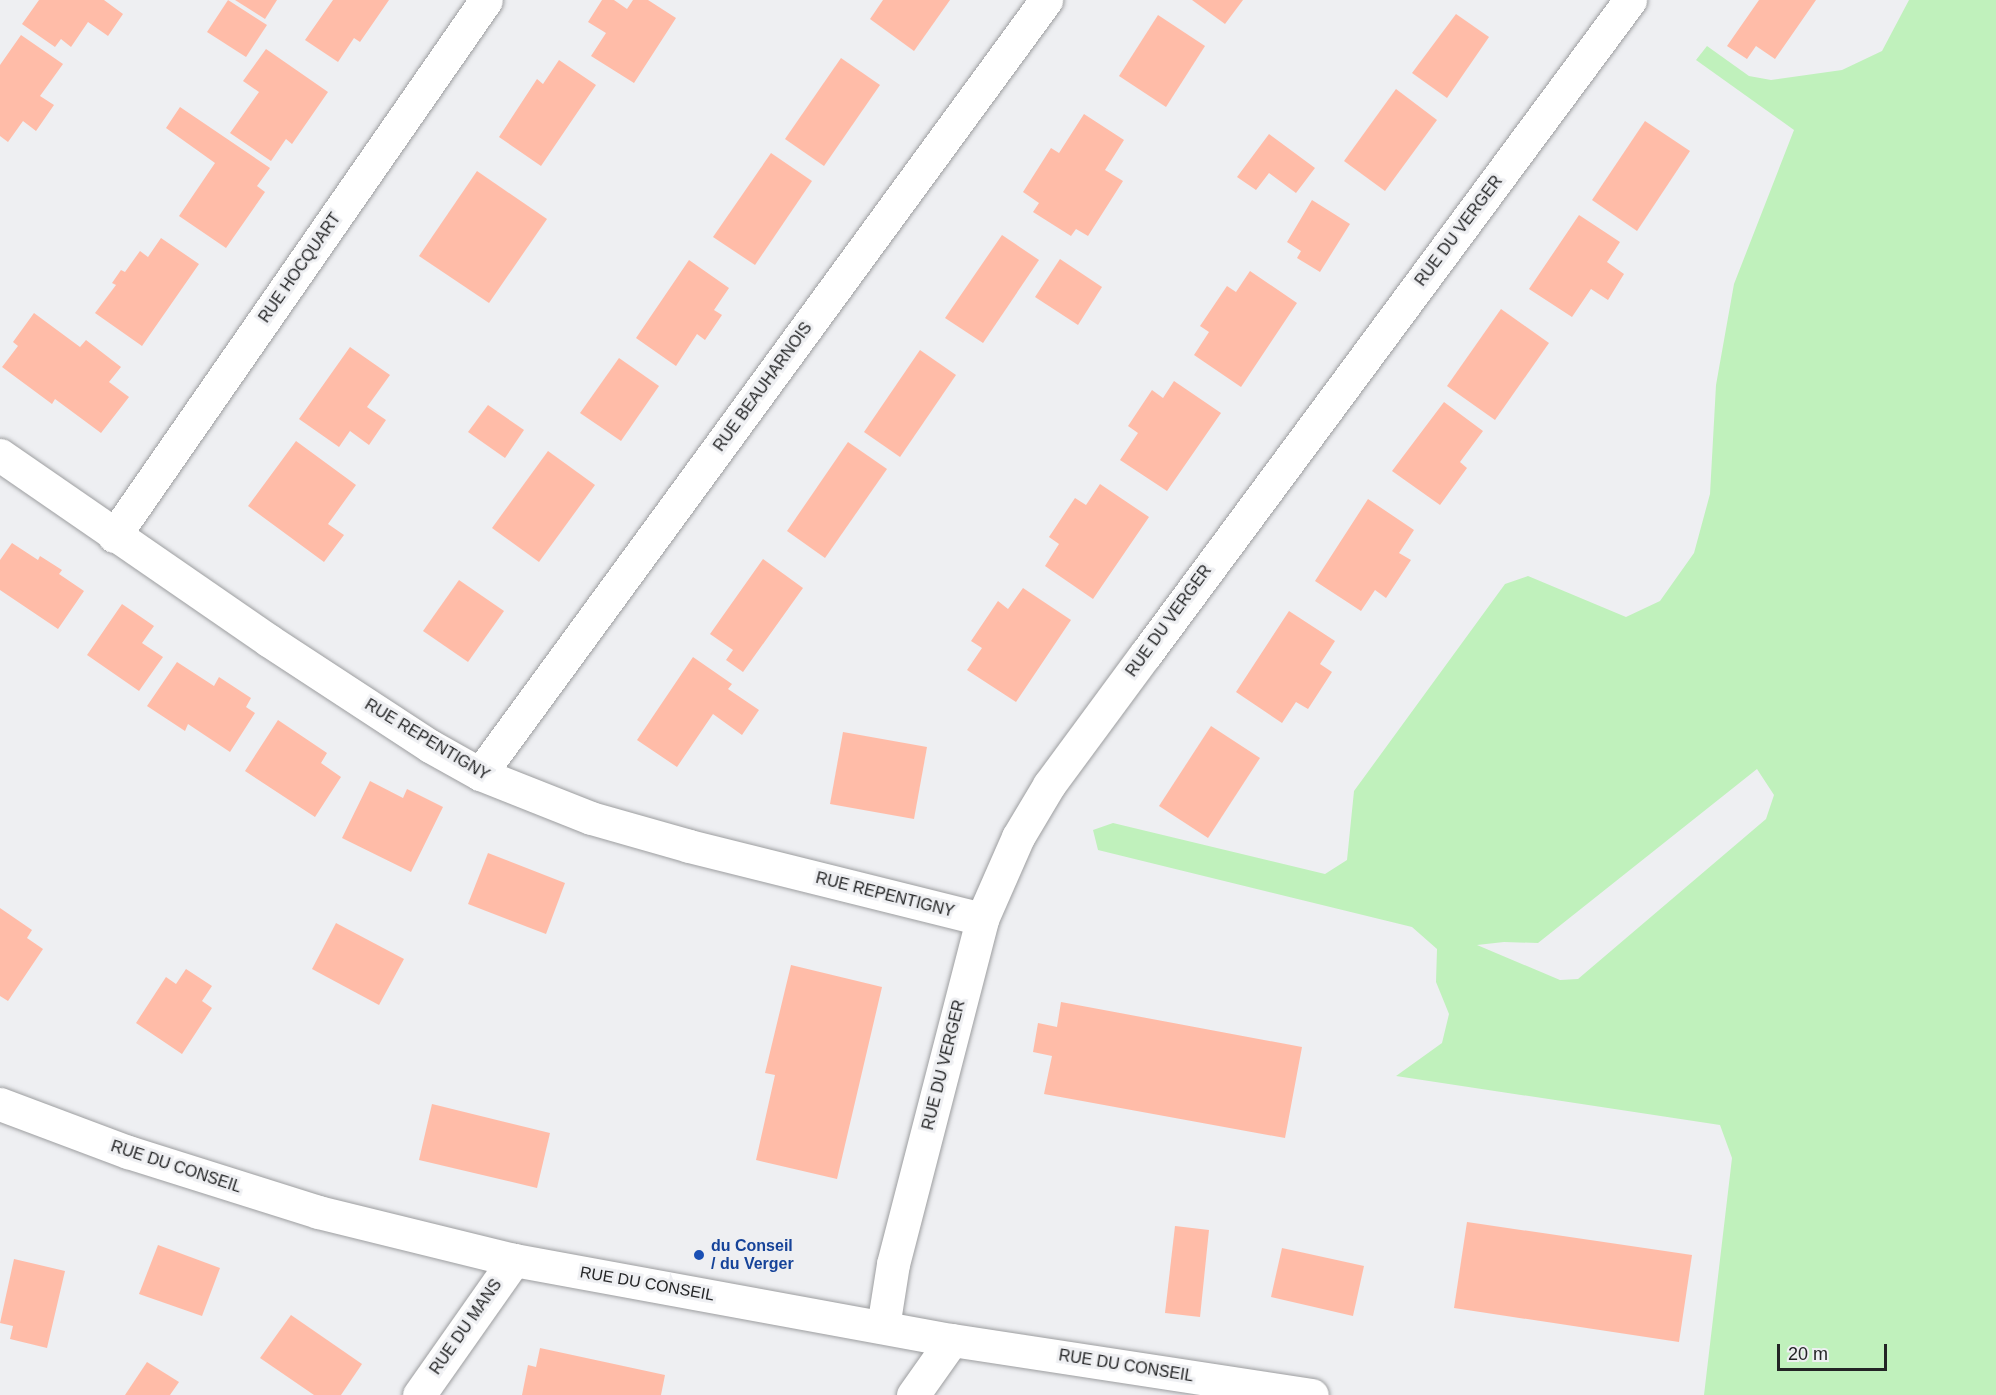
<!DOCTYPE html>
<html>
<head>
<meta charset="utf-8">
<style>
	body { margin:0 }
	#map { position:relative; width:1996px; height:1395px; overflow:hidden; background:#eeeff2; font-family:Helvetica,sans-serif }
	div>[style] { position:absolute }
	.green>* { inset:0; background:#c0f1bc }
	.building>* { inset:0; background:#ffbca8 }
	.roads { filter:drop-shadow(0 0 2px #9d9ea0) drop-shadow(0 0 2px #9d9ea0) }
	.minor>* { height:33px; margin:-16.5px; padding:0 16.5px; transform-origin:16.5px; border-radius:16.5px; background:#fff }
	.tertiary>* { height:33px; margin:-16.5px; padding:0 16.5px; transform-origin:16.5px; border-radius:16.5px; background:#fff }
	.dots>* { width:16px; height:16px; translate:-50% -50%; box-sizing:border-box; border:3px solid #eeeff2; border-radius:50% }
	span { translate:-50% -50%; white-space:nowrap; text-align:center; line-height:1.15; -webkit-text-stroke:6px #eeeff2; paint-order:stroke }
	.street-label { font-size:16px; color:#232425 }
	.transit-label { font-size:16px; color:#164399; font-weight:700 }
	.left { translate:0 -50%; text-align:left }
	.scale { position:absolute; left:1777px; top:1344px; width:110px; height:27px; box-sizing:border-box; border:3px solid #232425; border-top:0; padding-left:8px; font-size:18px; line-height:21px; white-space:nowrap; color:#232425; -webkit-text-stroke:4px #eeeff2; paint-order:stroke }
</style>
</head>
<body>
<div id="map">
	<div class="green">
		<i style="clip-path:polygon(evenodd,1909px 0,1996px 0,1996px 1395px,1704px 1395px,1732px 1158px,1720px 1125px,1396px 1076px,1442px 1043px,1449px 1014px,1436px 982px,1437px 949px,1412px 927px,1098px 850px,1093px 830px,1113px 823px,1325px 874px,1347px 860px,1354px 791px,1505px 584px,1528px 576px,1626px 617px,1660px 601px,1694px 553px,1710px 494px,1716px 385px,1734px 284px,1794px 130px,1696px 60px,1707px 46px,1749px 76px,1771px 80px,1842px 70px,1882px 51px,1909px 0,1757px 769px,1774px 795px,1766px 819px,1578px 979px,1560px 980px,1477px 945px,1504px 942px,1538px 943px,1757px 769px)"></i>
	</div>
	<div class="building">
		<i style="clip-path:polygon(39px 0,104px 0,123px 14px,108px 36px,88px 22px,71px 47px,61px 39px,55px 47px,22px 24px)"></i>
		<i style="clip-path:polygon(228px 0,267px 25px,246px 57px,207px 32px)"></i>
		<i style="clip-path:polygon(235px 0,277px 0,265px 19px)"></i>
		<i style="clip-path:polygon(333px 0,389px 0,360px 42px,354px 38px,338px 62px,305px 40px)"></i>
		<i style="clip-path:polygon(602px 0,614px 0,627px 9px,633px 0,648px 0,676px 18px,634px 83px,591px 56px,606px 33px,588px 22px)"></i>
		<i style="clip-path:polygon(883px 0,950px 0,914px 51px,870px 19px)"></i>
		<i style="clip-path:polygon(1192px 0,1243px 0,1225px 24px)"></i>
		<i style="clip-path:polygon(1759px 0,1816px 0,1775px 59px,1756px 46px,1747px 59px,1727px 46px)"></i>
		<i style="clip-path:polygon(1456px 14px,1489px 37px,1447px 98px,1412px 73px)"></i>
		<i style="clip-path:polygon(1158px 15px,1205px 46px,1166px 107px,1119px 76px)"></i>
		<i style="clip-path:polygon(21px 35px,63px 64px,40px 96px,54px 105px,36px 131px,23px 121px,8px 142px,0 136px,0 65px)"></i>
		<i style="clip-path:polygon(266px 49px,328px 92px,292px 144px,286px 139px,271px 161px,230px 133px,259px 92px,243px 81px)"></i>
		<i style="clip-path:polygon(841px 58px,880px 85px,824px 166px,785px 139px)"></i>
		<i style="clip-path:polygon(559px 60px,596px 85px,541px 166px,499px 137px,537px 79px,543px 84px)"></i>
		<i style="clip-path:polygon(1396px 89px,1437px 120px,1385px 191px,1344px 161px)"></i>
		<i style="clip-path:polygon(180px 107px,270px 168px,257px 186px,265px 192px,226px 248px,179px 216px,215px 163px,166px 128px)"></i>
		<i style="clip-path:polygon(1084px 114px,1124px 140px,1105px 170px,1123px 181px,1088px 236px,1076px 229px,1071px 236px,1033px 212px,1039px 203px,1023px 192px,1051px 148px,1059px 153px)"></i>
		<i style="clip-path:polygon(1645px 121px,1690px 151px,1637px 231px,1592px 200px)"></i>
		<i style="clip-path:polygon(1269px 134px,1315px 168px,1296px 193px,1269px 173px,1256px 190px,1237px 177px)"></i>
		<i style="clip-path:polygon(771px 153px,812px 181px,755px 265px,713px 237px)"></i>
		<i style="clip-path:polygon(477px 171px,547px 219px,489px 303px,419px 256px)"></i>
		<i style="clip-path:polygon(1312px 200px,1350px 224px,1320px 272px,1297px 258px,1301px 251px,1287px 242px)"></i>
		<i style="clip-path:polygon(1579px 215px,1620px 242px,1607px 262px,1624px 274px,1608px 300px,1591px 289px,1572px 317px,1529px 289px)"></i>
		<i style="clip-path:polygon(1002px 235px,1039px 260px,983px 343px,945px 318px)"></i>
		<i style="clip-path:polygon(161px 238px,199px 264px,142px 346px,95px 313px,116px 285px,112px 283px,121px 270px,125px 272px,140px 251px,148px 257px)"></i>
		<i style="clip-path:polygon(1060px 259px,1102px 287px,1078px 325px,1035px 297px)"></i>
		<i style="clip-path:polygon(689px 260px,729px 288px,714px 310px,722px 315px,705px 340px,697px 334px,676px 366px,636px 338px)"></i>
		<i style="clip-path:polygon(1250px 271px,1297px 303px,1241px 387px,1194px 355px,1209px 332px,1200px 326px,1227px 286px,1236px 292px)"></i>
		<i style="clip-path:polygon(1501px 309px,1549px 343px,1495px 420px,1447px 386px)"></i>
		<i style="clip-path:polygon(34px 313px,80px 347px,86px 340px,121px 367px,109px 382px,129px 397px,101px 433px,55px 399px,52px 404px,2px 367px,18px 346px,13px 342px)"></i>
		<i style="clip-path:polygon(350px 347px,390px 375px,367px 407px,386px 420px,369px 445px,350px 431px,339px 447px,299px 419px)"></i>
		<i style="clip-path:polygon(920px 350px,956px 375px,900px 457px,864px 432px)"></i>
		<i style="clip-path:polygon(619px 358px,659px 386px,621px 441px,580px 413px)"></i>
		<i style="clip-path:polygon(1174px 381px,1221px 413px,1167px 491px,1120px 460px,1138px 433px,1128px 426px,1152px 390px,1163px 398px)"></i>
		<i style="clip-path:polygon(1444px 402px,1483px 431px,1460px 462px,1467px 468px,1440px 505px,1392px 471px)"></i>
		<i style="clip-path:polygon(488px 405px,524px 430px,505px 458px,468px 432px)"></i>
		<i style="clip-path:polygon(296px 441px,356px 485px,328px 524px,344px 535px,324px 562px,248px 506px)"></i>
		<i style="clip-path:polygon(848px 442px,887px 469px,825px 558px,787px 531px)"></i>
		<i style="clip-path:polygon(548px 451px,595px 485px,539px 562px,492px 528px)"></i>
		<i style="clip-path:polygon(1100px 484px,1149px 517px,1093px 599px,1045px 566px,1059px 544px,1049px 537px,1075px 498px,1086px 505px)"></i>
		<i style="clip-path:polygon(1368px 499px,1414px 530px,1399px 553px,1411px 560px,1386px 598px,1375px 590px,1361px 611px,1315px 581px)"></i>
		<i style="clip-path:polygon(12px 543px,38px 560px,40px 556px,62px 570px,59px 574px,84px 591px,58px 629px,0 590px,0 560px)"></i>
		<i style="clip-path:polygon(763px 559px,803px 588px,743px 672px,726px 660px,733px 650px,710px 634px)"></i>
		<i style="clip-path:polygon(459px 580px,504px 611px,468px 662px,423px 631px)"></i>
		<i style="clip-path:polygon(1023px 588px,1071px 620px,1016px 702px,967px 670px,982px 648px,971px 641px,998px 601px,1008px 609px)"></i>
		<i style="clip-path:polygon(122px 604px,154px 626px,142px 643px,163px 657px,139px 691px,87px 655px)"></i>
		<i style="clip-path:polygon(1289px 611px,1335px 641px,1320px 664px,1332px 672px,1308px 709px,1296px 702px,1282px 723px,1236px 692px)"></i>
		<i style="clip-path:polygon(693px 657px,732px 684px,728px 689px,759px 710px,742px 735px,713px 714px,677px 767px,637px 740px)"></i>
		<i style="clip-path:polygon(177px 662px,214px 686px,219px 677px,251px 698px,246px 707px,255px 713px,230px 752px,188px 724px,185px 731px,147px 706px)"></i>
		<i style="clip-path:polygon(278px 720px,327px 753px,321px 763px,341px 777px,315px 817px,245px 771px)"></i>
		<i style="clip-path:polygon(1211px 726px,1260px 758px,1208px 838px,1159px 806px)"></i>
		<i style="clip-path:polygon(843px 732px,927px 747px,914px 819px,830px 804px)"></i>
		<i style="clip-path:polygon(370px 781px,403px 798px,407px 789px,443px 807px,411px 872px,342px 838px)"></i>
		<i style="clip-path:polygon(488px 853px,565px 883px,546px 934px,468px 904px)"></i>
		<i style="clip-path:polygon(0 908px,32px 930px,27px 938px,43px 949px,8px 1001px,0 996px)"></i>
		<i style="clip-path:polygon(336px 923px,404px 959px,379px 1005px,312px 969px)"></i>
		<i style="clip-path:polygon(791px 965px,882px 987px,837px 1179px,756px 1160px,775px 1075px,765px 1073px)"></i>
		<i style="clip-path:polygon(186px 969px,212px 986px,202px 1001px,212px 1008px,182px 1054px,136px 1023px,166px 977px,176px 984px)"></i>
		<i style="clip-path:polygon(1061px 1002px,1302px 1047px,1285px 1138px,1044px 1094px,1052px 1056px,1033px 1052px,1038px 1023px,1057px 1027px)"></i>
		<i style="clip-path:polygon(432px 1104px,550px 1133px,537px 1188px,419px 1160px)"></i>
		<i style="clip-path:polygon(1467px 1222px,1692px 1255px,1679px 1342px,1454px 1308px)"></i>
		<i style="clip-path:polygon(1175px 1226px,1209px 1230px,1200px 1317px,1165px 1313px)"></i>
		<i style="clip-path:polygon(158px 1245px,220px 1268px,202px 1316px,139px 1294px)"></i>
		<i style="clip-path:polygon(1282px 1248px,1364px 1266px,1353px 1316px,1271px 1297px)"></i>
		<i style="clip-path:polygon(14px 1259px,65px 1271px,47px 1348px,10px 1339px,13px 1326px,0 1323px)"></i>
		<i style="clip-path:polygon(291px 1315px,362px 1364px,341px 1395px,314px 1395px,260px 1358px)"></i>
		<i style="clip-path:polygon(540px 1348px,665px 1375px,661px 1395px,522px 1395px,528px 1365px,536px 1367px)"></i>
		<i style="clip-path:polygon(147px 1362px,179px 1382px,170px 1395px,125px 1395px)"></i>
	</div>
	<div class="roads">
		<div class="minor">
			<i style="left:0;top:455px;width:326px;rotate:34.6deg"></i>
			<i style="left:268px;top:640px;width:194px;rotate:33.2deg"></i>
			<i style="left:430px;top:746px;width:57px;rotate:29.2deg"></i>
			<i style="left:480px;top:774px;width:119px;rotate:21.6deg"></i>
			<i style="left:591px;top:818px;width:102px;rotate:15.9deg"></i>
			<i style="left:689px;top:846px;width:302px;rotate:14deg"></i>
			<i style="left:114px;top:536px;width:652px;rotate:-55.24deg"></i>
			<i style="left:480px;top:774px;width:959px;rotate:-53.82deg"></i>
			<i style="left:883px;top:1327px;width:64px;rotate:-81deg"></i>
			<i style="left:893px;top:1264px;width:356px;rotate:-75.5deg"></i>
			<i style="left:982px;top:919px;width:90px;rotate:-66.3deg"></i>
			<i style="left:1018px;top:837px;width:61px;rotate:-59.2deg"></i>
			<i style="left:1049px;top:785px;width:162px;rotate:-53.6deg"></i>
			<i style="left:1145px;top:655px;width:815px;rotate:-53.48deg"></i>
			<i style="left:419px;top:1395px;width:165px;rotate:-54.9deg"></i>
			<i style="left:913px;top:1395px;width:67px;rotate:-54.7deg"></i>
		</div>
		<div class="tertiary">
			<i style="left:0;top:1104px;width:137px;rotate:20.6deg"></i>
			<i style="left:128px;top:1152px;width:199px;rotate:17.5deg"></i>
			<i style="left:318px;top:1212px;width:202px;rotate:13.8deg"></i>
			<i style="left:514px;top:1260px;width:445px;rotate:10.4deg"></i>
			<i style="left:952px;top:1340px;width:364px;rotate:8.7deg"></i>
		</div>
	</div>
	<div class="dots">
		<i style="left:699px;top:1255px;background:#1a4fb4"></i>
	</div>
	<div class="street-label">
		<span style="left:1459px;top:231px;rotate:-53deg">RUE DU VERGER</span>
		<span style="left:300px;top:268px;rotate:-55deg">RUE HOCQUART</span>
		<span style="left:763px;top:387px;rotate:-54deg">RUE BEAUHARNOIS</span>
		<span style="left:1169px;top:621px;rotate:-54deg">RUE DU VERGER</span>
		<span style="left:427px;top:740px;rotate:31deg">RUE REPENTIGNY</span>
		<span style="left:885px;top:895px;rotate:14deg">RUE REPENTIGNY</span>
		<span style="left:944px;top:1065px;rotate:-76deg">RUE DU VERGER</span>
		<span style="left:176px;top:1167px;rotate:18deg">RUE DU CONSEIL</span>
		<span style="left:647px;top:1284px;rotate:10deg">RUE DU CONSEIL</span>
		<span style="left:466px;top:1327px;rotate:-55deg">RUE DU MANS</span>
		<span style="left:1126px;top:1366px;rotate:9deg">RUE DU CONSEIL</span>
	</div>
	<div class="transit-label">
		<span class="left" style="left:711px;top:1255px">du Conseil<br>/ du Verger</span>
	</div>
	<div class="scale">20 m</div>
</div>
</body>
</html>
